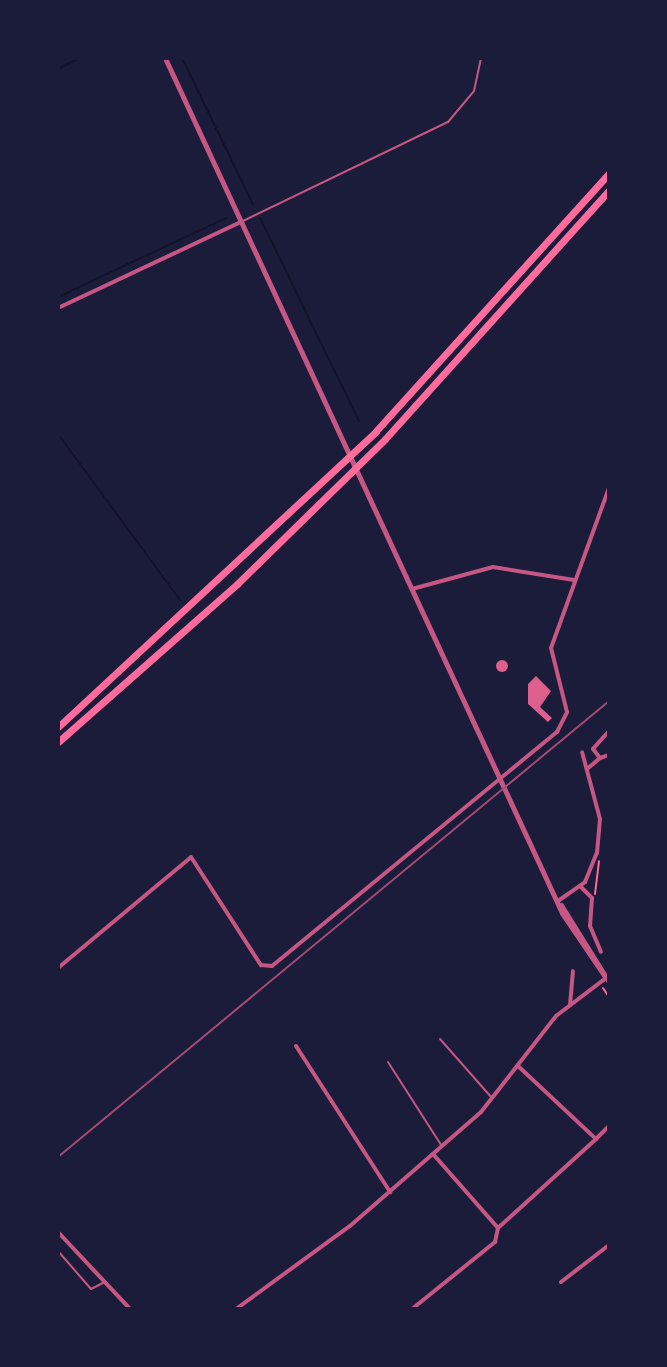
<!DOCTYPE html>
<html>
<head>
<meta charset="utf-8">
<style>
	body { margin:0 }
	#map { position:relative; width:667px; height:1367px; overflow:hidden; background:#1b1b3a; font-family:Bitter,serif }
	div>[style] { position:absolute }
	.stream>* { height:2px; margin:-1px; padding:0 1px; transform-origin:1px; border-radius:1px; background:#12122b }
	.building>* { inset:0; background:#dd5f8e }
	.round { border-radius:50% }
	.path>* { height:2px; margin:-1px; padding:0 1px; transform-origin:1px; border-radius:1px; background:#ff6b9d }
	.service>* { height:2px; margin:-1px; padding:0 1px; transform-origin:1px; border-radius:1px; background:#c65784 }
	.minor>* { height:4px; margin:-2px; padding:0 2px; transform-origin:2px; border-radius:2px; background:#c65784 }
	.tertiary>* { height:5px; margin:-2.5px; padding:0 2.5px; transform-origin:2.5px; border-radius:2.5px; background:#c65784 }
	.motorway>* { height:7px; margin:-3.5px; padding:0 3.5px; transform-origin:3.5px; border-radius:3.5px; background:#ff6b9d }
	.rail>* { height:2px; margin:-1px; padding:0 1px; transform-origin:1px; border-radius:1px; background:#a44b75 }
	span { translate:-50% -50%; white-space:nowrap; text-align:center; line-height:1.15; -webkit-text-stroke:6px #1b1b3a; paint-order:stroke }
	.frame { position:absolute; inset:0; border:60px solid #1b1b3a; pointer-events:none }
</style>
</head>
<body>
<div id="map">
	<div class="stream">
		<i style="left:182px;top:58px;width:162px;rotate:64.1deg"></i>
		<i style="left:58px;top:69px;width:25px;rotate:-27deg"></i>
		<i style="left:260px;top:218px;width:226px;rotate:64deg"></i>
		<i style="left:58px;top:297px;width:186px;rotate:-25.2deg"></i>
		<i style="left:58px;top:434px;width:206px;rotate:53.7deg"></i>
	</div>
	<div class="building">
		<i class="round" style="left:496px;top:660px;width:12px;height:12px"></i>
		<i style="clip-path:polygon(536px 676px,551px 691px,540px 707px,552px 718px,548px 722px,528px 704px,528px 684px)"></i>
	</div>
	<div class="path">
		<i style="left:595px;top:894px;width:33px;rotate:-83deg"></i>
		<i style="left:603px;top:988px;width:11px;rotate:56deg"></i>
	</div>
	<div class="service">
		<i style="left:243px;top:221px;width:228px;rotate:-25.8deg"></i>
		<i style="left:448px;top:122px;width:40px;rotate:-50deg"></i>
		<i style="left:474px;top:91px;width:34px;rotate:-78deg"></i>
		<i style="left:440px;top:1039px;width:79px;rotate:48.6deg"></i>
		<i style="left:388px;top:1062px;width:98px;rotate:57.4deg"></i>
		<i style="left:58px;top:1251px;width:50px;rotate:49deg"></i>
		<i style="left:91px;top:1289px;width:16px;rotate:-27deg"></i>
	</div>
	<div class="minor">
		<i style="left:58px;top:308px;width:202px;rotate:-25.2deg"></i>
		<i style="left:412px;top:589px;width:84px;rotate:-15.2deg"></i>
		<i style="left:493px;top:567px;width:82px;rotate:9.1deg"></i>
		<i style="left:609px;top:731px;width:24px;rotate:132deg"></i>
		<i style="left:593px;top:749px;width:11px;rotate:52deg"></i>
		<i style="left:600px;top:758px;width:9px;rotate:-18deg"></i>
		<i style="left:587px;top:769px;width:17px;rotate:-40deg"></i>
		<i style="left:580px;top:886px;width:17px;rotate:45deg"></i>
		<i style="left:592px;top:898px;width:28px;rotate:94deg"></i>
		<i style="left:590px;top:926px;width:28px;rotate:67deg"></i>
		<i style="left:558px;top:901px;width:33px;rotate:-35deg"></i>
		<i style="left:585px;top:882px;width:31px;rotate:-68deg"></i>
		<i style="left:597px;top:853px;width:34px;rotate:-85deg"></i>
		<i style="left:600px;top:819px;width:69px;rotate:-105deg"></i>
		<i style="left:58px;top:968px;width:173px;rotate:-39.8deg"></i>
		<i style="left:191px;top:857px;width:129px;rotate:57.1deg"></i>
		<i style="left:261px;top:965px;width:11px;rotate:5deg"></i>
		<i style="left:272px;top:966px;width:369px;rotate:-39.4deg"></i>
		<i style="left:557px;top:732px;width:22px;rotate:-63deg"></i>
		<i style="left:567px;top:712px;width:66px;rotate:-104deg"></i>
		<i style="left:551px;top:648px;width:170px;rotate:-70.1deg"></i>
		<i style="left:570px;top:1005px;width:34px;rotate:-85deg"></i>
		<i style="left:296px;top:1046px;width:174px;rotate:57.2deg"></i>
		<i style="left:518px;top:1066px;width:107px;rotate:43.1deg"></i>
		<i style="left:596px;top:1139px;width:18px;rotate:-45deg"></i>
		<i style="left:433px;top:1154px;width:98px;rotate:48.7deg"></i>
		<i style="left:58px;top:1232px;width:105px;rotate:46.9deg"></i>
		<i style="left:561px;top:1282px;width:61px;rotate:-37.6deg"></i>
		<i style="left:236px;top:1309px;width:141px;rotate:-36.1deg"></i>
		<i style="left:350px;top:1226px;width:174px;rotate:-41deg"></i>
		<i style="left:481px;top:1112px;width:122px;rotate:-52deg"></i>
		<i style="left:556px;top:1016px;width:63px;rotate:-37.2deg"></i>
		<i style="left:412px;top:1309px;width:107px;rotate:-38.9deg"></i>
		<i style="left:495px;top:1242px;width:14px;rotate:-78deg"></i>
		<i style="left:498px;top:1228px;width:132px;rotate:-42.2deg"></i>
	</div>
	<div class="tertiary">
		<i style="left:165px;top:58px;width:943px;rotate:65.09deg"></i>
		<i style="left:562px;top:913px;width:75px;rotate:55.9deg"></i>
		<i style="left:561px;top:905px;width:91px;rotate:58.1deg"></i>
	</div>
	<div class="motorway">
		<i style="left:58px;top:727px;width:434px;rotate:-42.9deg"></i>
		<i style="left:376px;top:431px;width:348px;rotate:-47.9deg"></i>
		<i style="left:58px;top:742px;width:239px;rotate:-41.4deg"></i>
		<i style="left:237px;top:584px;width:207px;rotate:-44.4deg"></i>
		<i style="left:385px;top:439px;width:335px;rotate:-48deg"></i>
	</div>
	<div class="rail">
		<i style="left:58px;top:1157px;width:715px;rotate:-39.61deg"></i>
	</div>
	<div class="frame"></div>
</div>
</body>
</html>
